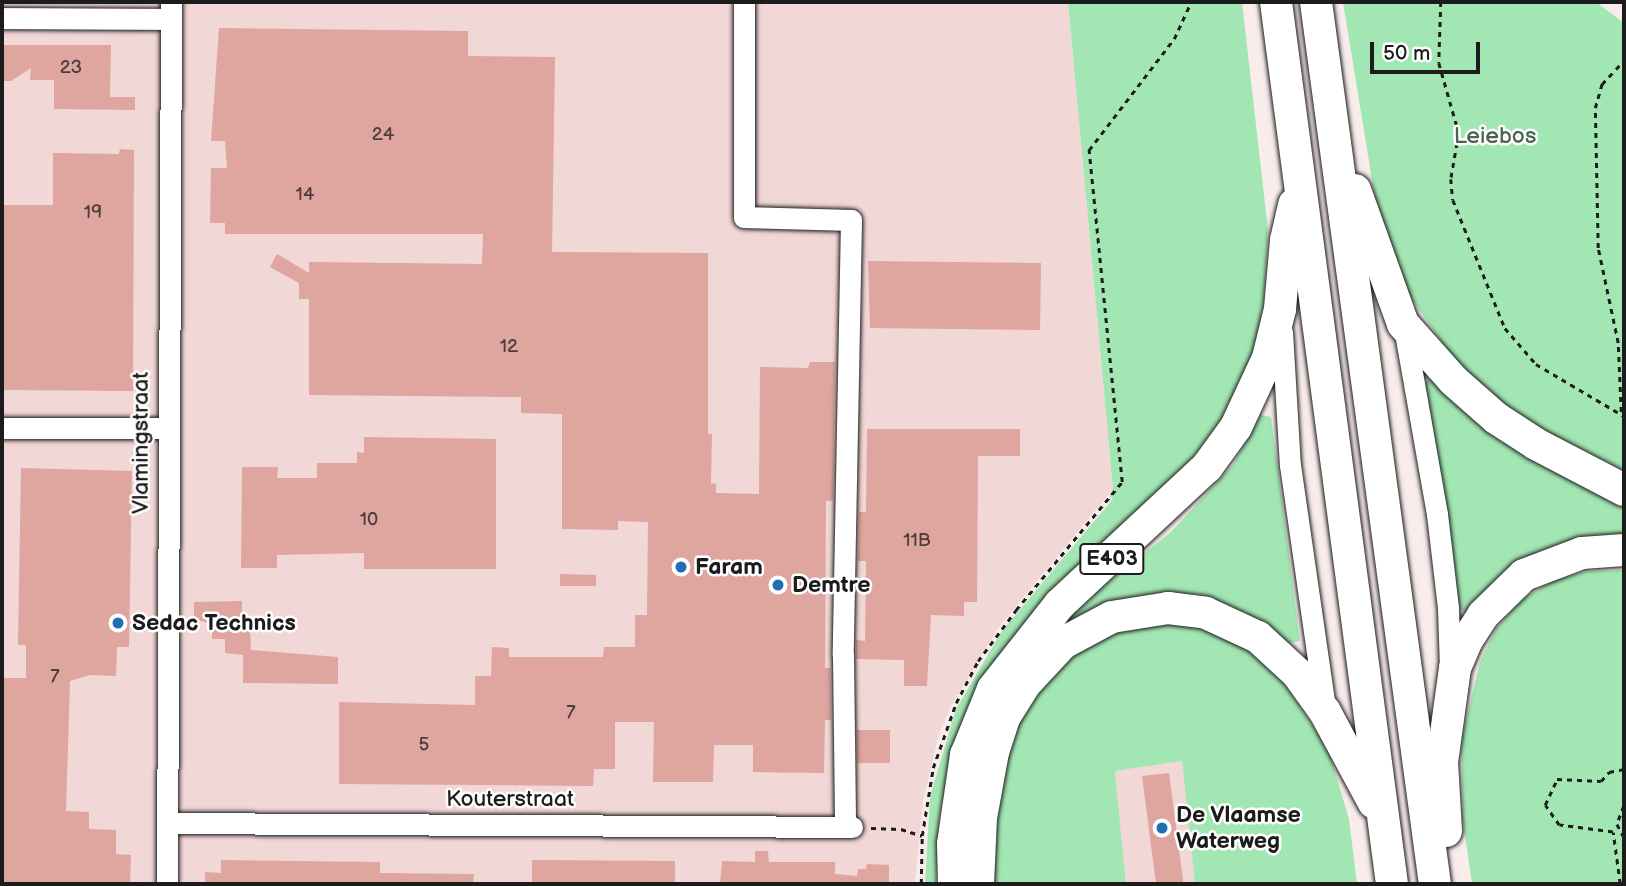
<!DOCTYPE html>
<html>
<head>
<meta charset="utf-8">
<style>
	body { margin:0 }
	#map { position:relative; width:1626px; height:886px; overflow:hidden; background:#f9edec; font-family:"Balsamiq Sans",sans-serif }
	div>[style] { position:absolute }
	.built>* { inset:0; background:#f1d7d5 }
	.green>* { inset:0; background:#a2e7b3 }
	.building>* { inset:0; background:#dfa59f }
	.path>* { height:2.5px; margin-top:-1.25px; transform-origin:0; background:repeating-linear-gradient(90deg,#1c1c1c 0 5px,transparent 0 10px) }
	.roads { filter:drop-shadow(0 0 2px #1c1c1c) drop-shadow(0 0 2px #1c1c1c) }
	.minor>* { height:21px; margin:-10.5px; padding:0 10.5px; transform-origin:10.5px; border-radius:10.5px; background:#fff }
	.highway>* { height:32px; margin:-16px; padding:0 16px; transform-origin:16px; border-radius:16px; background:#fff }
	.dots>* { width:19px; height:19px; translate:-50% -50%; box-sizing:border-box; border:4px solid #fff; border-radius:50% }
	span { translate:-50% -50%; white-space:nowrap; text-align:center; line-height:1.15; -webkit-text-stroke:5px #fff; paint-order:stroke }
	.number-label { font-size:19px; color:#4d3e3d }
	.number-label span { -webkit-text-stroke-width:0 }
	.shield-label span { padding:2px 5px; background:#fff; border:2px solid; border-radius:5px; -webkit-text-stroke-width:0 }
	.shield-label { font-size:21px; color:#1c1c1c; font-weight:700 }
	.park-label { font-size:23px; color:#4b6351 }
	.street-label { font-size:23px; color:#1c1c1c }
	.poi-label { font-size:23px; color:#1c1c1c; font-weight:700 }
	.left { translate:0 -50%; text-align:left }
	.frame { position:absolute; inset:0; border:4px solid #1c1c1c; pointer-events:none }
	.scale { position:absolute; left:1370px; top:42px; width:110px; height:32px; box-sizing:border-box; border:4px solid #1c1c1c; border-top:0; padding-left:9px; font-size:21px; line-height:24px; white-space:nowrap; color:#1c1c1c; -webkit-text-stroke:5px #fff; paint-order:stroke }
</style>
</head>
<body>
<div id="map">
	<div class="built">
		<i style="clip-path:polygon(2px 2px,1068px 2px,1113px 489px,999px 627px,952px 704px,939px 734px,923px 801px,915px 884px,2px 884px)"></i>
		<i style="clip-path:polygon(1182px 761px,1195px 884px,1126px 884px,1115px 771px)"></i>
	</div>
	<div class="green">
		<i style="clip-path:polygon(1068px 2px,1242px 2px,1268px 230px,1264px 303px,1251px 364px,1210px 441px,1137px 519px,1044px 600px,1003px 650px,972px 703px,950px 764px,939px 817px,936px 884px,925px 884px,930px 797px,956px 709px,1002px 631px,1113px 499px,1109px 495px,1113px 489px)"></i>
		<i style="clip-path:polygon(1343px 2px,1596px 2px,1624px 23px,1624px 470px,1537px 428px,1486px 394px,1459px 366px,1408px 294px,1381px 235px)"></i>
		<i style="clip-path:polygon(1433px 373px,1624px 499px,1624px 542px,1472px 616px,1458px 608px,1423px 386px)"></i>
		<i style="clip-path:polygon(1261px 415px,1271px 417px,1300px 641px,1281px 645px,1217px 606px,1062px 634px,1012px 675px,1085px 600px,1171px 532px,1233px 465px)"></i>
		<i style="clip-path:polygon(1624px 570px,1624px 884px,1472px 884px,1463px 821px,1461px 741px,1480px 662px,1496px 629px,1521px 600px,1552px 581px,1589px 571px)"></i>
		<i style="clip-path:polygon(1129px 623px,1201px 625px,1248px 647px,1279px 676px,1328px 748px,1349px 819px,1357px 884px,1195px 884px,1182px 761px,1115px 771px,1126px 884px,988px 884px,988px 832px,1010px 730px,1068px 652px)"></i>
	</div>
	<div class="building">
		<i style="clip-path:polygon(219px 28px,468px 31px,468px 56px,555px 57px,552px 252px,708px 253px,708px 434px,712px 434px,711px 483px,716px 484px,716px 493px,759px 494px,760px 367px,808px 368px,810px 362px,835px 362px,833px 501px,826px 501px,825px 668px,830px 668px,831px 720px,825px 720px,824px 773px,753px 772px,753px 745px,714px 745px,713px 782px,653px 782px,654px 722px,615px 722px,615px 769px,594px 769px,593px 786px,339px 784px,339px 702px,475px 705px,475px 676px,491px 676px,492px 647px,509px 648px,509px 657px,603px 657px,604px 647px,635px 647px,635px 615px,647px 615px,648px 522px,618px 521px,618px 530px,562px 529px,562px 414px,521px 413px,521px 397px,309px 395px,309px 299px,299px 299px,299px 283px,270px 267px,277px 254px,309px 273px,309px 262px,482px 264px,483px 234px,225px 234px,225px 223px,210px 223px,211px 168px,227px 168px,225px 141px,211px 141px)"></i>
		<i style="clip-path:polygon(2px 45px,111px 45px,110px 97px,135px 97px,135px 110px,54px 109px,54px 80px,30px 80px,31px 68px,11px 81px,2px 81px)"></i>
		<i style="clip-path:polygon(120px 149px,134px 150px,133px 391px,2px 390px,2px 205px,53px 205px,53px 153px,119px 154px)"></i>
		<i style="clip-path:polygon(868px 261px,1041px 263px,1040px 330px,870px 328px)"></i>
		<i style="clip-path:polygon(867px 429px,1020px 429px,1020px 456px,978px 456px,977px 602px,964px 602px,964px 616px,931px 615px,927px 686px,904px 686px,904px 660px,856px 659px,856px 640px,865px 641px,866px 561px,858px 561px,859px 512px,866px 512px)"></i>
		<i style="clip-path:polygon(364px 437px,496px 439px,496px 569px,364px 569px,364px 553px,277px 555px,277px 568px,241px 568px,242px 467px,278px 467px,277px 478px,317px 478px,317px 463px,357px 463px,357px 452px,364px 453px)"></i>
		<i style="clip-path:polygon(21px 468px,132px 471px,129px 647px,117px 647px,116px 676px,90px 675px,70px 681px,66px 811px,89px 812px,89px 829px,116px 830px,116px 854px,131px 855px,130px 884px,2px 884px,2px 678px,26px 678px,26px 645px,18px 645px)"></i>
		<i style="clip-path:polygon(560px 574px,596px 575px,596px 586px,560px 586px)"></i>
		<i style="clip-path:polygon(242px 601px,242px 629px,250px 629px,251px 650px,338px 657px,338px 684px,243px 683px,243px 655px,225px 653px,225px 639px,212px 639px,212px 624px,194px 619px,194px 602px)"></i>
		<i style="clip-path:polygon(857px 730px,890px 730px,890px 763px,857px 763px)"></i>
		<i style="clip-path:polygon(1169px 773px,1183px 880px,1182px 884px,1156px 884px,1142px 776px)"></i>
		<i style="clip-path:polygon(755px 851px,768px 851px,769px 862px,835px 862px,835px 874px,857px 876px,858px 869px,866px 869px,867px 864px,889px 865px,889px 884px,720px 884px,722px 861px,755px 862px)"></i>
		<i style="clip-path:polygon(221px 860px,380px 862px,380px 873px,474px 874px,473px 884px,205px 884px,205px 872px,221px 873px)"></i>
		<i style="clip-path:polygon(532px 860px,675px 861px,675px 884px,532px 884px)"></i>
	</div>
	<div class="path">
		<i style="left:1441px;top:2px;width:61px;rotate:91.9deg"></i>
		<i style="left:1439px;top:63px;width:73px;rotate:74.1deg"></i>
		<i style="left:1459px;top:133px;width:47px;rotate:99.9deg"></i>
		<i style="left:1451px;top:179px;width:21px;rotate:85deg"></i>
		<i style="left:1453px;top:200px;width:138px;rotate:67.9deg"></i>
		<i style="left:1505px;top:328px;width:48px;rotate:49.3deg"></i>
		<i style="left:1536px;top:364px;width:102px;rotate:30.6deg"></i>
		<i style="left:1621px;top:412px;width:69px;rotate:-92.5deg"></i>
		<i style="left:1618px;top:343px;width:97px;rotate:-101.9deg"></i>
		<i style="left:1598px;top:248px;width:140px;rotate:-91.2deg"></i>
		<i style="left:1595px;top:108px;width:25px;rotate:-74deg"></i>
		<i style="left:1602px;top:84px;width:33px;rotate:-47deg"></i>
		<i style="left:1624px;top:806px;width:19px;rotate:111deg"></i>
		<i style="left:1617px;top:824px;width:15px;rotate:62deg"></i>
		<i style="left:871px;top:828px;width:30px;rotate:2deg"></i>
		<i style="left:901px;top:829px;width:22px;rotate:18deg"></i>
		<i style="left:921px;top:884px;width:48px;rotate:-88.8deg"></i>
		<i style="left:922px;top:836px;width:69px;rotate:-80.8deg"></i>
		<i style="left:933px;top:768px;width:69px;rotate:-70.5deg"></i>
		<i style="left:956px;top:703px;width:47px;rotate:-62.4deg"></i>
		<i style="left:978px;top:661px;width:64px;rotate:-53.3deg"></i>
		<i style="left:1016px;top:610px;width:166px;rotate:-50.4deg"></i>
		<i style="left:1122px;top:482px;width:334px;rotate:-95.7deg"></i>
		<i style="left:1089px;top:150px;width:140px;rotate:-52.6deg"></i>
		<i style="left:1174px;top:39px;width:41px;rotate:-65.3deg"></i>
		<i style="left:1620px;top:884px;width:52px;rotate:-97.7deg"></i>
		<i style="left:1613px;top:832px;width:54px;rotate:-172.6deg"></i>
		<i style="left:1559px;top:825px;width:24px;rotate:-125deg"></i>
		<i style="left:1545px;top:805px;width:29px;rotate:-65deg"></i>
		<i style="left:1557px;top:779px;width:44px;rotate:2.6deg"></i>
		<i style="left:1601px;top:781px;width:12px;rotate:-48deg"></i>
		<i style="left:1609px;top:772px;width:15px;rotate:-11deg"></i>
	</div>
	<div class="roads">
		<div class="minor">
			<i style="left:744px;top:2px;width:215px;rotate:90deg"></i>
			<i style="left:744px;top:217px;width:107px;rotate:1.6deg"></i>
			<i style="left:851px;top:220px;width:435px;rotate:91.1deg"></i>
			<i style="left:843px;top:655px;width:172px;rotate:89.3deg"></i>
			<i style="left:2px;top:18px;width:169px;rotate:0.3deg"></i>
			<i style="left:1404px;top:327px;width:190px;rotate:80deg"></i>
			<i style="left:1437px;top:514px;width:95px;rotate:83.3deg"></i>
			<i style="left:1448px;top:608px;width:61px;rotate:88.1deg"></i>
			<i style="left:1282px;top:332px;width:133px;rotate:86.6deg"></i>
			<i style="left:1290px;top:465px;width:245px;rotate:81.8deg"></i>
			<i style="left:2px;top:428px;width:165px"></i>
			<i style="left:167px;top:823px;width:685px;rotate:0.33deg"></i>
			<i style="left:167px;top:884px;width:882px;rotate:-89.74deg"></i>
		</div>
		<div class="highway">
			<i style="left:1276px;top:2px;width:890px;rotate:82.51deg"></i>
			<i style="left:1316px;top:2px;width:890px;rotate:82.32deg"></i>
			<i style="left:1355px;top:190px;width:142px;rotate:70.3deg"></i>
			<i style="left:1403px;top:324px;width:76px;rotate:48.2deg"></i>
			<i style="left:1454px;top:381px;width:56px;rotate:41.4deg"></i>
			<i style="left:1496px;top:418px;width:48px;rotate:33deg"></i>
			<i style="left:1536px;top:444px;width:99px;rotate:27.6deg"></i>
			<i style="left:1446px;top:831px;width:69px;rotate:-93.3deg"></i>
			<i style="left:1442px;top:762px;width:95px;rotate:-82.1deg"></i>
			<i style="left:1455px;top:668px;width:30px;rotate:-67deg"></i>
			<i style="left:1467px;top:640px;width:30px;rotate:-57deg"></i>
			<i style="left:1483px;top:615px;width:57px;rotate:-44.3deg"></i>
			<i style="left:1524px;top:575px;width:62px;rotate:-20.8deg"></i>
			<i style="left:1582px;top:553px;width:42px;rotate:-4.1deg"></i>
			<i style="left:954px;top:884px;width:40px;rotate:-91.4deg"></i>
			<i style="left:953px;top:844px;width:90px;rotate:-81.7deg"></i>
			<i style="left:966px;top:755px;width:71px;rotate:-67.8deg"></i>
			<i style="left:993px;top:689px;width:108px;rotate:-51.8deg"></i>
			<i style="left:1060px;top:604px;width:201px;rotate:-43deg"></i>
			<i style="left:1207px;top:467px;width:49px;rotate:-54.1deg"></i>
			<i style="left:1236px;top:427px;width:76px;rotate:-65.1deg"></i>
			<i style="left:1268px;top:358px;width:50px;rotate:-76.2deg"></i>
			<i style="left:1280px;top:309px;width:69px;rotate:-85deg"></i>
			<i style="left:1286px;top:240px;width:37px;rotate:-77deg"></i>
			<i style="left:978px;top:884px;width:66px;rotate:-87.4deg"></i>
			<i style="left:981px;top:818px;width:67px;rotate:-79.7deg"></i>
			<i style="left:993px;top:752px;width:38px;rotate:-72deg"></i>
			<i style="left:1005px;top:716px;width:39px;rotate:-58deg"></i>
			<i style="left:1026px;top:683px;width:54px;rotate:-47.2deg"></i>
			<i style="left:1063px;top:643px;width:55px;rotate:-28deg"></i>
			<i style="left:1112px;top:617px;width:57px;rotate:-9.1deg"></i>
			<i style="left:1168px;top:608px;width:38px;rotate:7deg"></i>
			<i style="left:1206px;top:613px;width:57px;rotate:24.8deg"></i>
			<i style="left:1258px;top:637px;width:53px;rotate:42.7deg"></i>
			<i style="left:1297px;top:673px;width:48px;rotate:54.3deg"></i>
			<i style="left:1325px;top:712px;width:103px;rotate:61.7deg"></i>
		</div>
	</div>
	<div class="dots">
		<i style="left:681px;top:567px;background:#1f6fb2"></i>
		<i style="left:778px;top:585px;background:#1f6fb2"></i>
		<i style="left:118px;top:623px;background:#1f6fb2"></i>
		<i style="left:1162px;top:828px;background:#1f6fb2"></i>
	</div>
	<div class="number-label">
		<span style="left:71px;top:68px">23</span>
		<span style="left:383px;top:135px">24</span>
		<span style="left:305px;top:195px">14</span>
		<span style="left:93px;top:213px">19</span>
		<span style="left:509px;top:347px">12</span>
		<span style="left:369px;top:520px">10</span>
		<span style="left:917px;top:541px">11B</span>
		<span style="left:55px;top:677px">7</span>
		<span style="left:571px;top:713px">7</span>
		<span style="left:424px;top:745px">5</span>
	</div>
	<div class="shield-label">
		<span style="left:1112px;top:559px">E403</span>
	</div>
	<div class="park-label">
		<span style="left:1495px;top:136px">Leiebos</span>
	</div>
	<div class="street-label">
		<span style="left:141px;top:443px;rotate:-90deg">Vlamingstraat</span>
		<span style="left:510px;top:799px">Kouterstraat</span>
	</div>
	<div class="poi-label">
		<span class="left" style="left:695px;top:567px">Faram</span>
		<span class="left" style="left:792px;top:585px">Demtre</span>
		<span class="left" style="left:132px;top:623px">Sedac Technics</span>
		<span class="left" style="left:1176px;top:828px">De Vlaamse<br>Waterweg</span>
	</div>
	<div class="frame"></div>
	<div class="scale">50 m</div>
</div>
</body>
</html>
